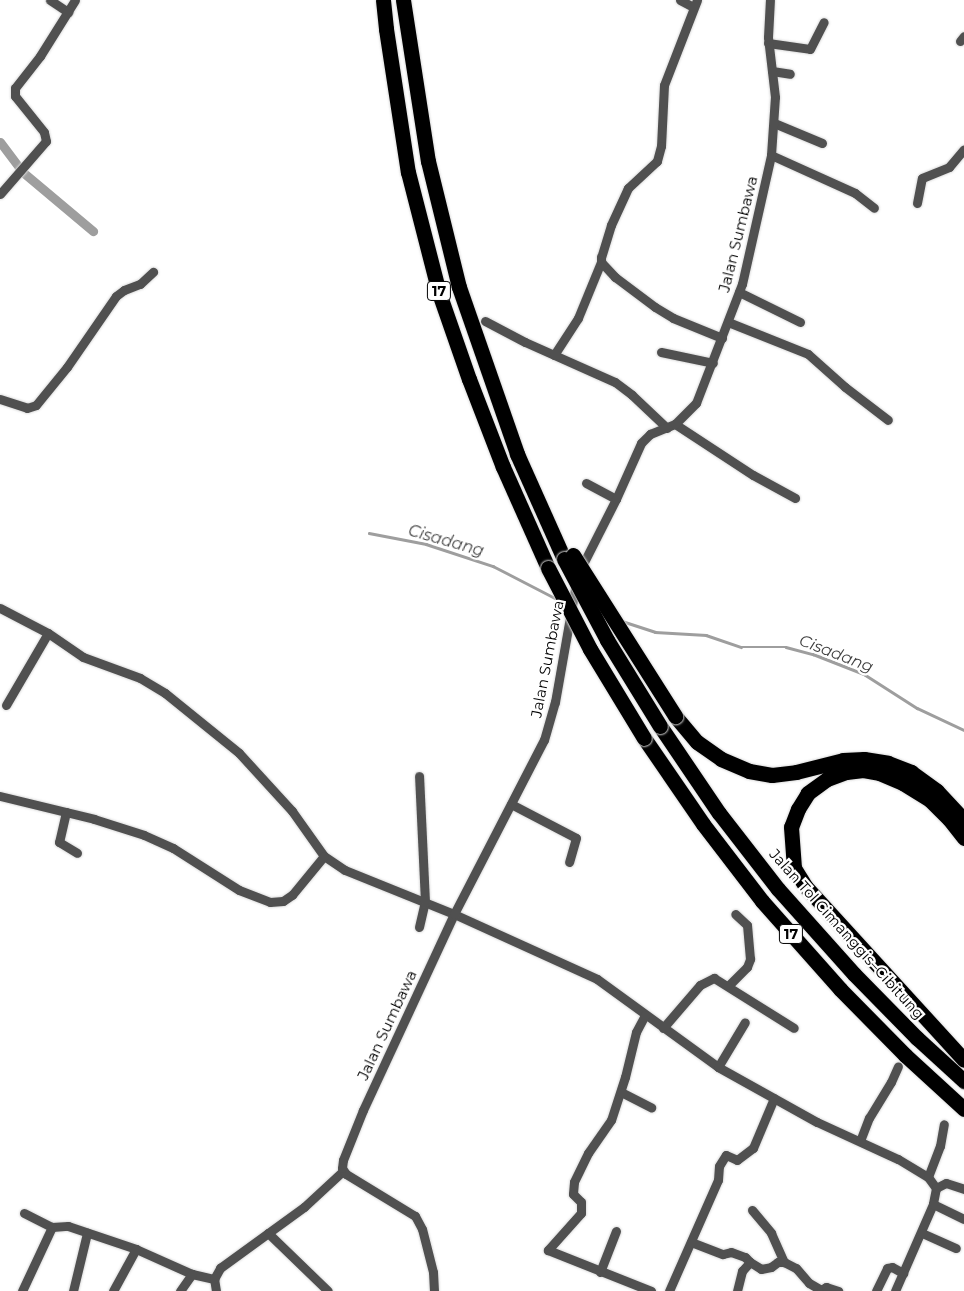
<!DOCTYPE html>
<html>
<head>
<meta charset="utf-8">
<style>
	body { margin:0 }
	#map { position:relative; width:964px; height:1291px; overflow:hidden; background:#fff; font-family:Montserrat,sans-serif }
	div>[style] { position:absolute }
	.stream>* { height:2.5px; margin:-1.25px; padding:0 1.25px; transform-origin:1.25px; border-radius:1.25px; background:#9e9e9e }
	.canal>* { height:9px; margin:-4.5px; padding:0 4.5px; transform-origin:4.5px; border-radius:4.5px; background:#9e9e9e }
	.roads { filter:drop-shadow(0 0 1px #dbdbdb) drop-shadow(0 0 1px #dbdbdb) }
	.street>* { height:9px; margin:-4.5px; padding:0 4.5px; transform-origin:4.5px; border-radius:4.5px; background:#505050 }
	.highway>* { height:15px; margin:-7.5px; padding:0 7.5px; transform-origin:7.5px; border-radius:7.5px; background:#000 }
	.bridges { filter:drop-shadow(0 0 1px #dbdbdb) drop-shadow(0 0 1px #dbdbdb) }
	.highway-bridge>* { height:15px; margin:-7.5px; padding:0 7.5px; transform-origin:7.5px; border-radius:7.5px; background:#000 }
	span { translate:-50% -50%; white-space:nowrap; text-align:center; line-height:1.15; -webkit-text-stroke:4.5px #fff; paint-order:stroke }
	.shield-label span { padding:1px 4px; background:#fff; border:1px solid; border-radius:4px; -webkit-text-stroke-width:0 }
	.shield-label { font-size:14px; color:#000; font-weight:700 }
	.street-label { font-size:15px; color:#000 }
	.water-label { font-size:16px; color:#3f3f3f; font-style:italic }
</style>
</head>
<body>
<div id="map">
	<div class="stream">
		<i style="left:369px;top:533px;width:58px;rotate:10.9deg"></i>
		<i style="left:426px;top:544px;width:71px;rotate:18.2deg"></i>
		<i style="left:493px;top:566px;width:72px;rotate:27.3deg"></i>
		<i style="left:622px;top:621px;width:35px;rotate:18deg"></i>
		<i style="left:655px;top:632px;width:51px;rotate:3.4deg"></i>
		<i style="left:706px;top:635px;width:37px;rotate:19deg"></i>
		<i style="left:741px;top:647px;width:45px"></i>
		<i style="left:786px;top:647px;width:28px;rotate:15deg"></i>
		<i style="left:813px;top:654px;width:55px;rotate:21.4deg"></i>
		<i style="left:864px;top:674px;width:63px;rotate:32.7deg"></i>
		<i style="left:917px;top:708px;width:52px;rotate:25.1deg"></i>
	</div>
	<div class="canal">
		<i style="left:0;top:142px;width:34px;rotate:53deg"></i>
		<i style="left:25px;top:174px;width:89px;rotate:40deg"></i>
	</div>
	<div class="roads">
		<div class="street">
			<i style="left:50px;top:0;width:22px;rotate:34deg"></i>
			<i style="left:680px;top:0;width:15px;rotate:28deg"></i>
			<i style="left:697px;top:0;width:91px;rotate:111.2deg"></i>
			<i style="left:664px;top:85px;width:61px;rotate:92.8deg"></i>
			<i style="left:661px;top:146px;width:16px;rotate:105deg"></i>
			<i style="left:657px;top:161px;width:40px;rotate:137deg"></i>
			<i style="left:628px;top:188px;width:41px;rotate:114.7deg"></i>
			<i style="left:611px;top:225px;width:34px;rotate:107deg"></i>
			<i style="left:601px;top:257px;width:5px;rotate:90deg"></i>
			<i style="left:601px;top:262px;width:21px;rotate:47deg"></i>
			<i style="left:615px;top:277px;width:50px;rotate:36.9deg"></i>
			<i style="left:655px;top:307px;width:21px;rotate:31deg"></i>
			<i style="left:673px;top:318px;width:53px;rotate:22.2deg"></i>
			<i style="left:960px;top:41px;width:6px;rotate:-51deg"></i>
			<i style="left:768px;top:43px;width:42px;rotate:8.1deg"></i>
			<i style="left:810px;top:49px;width:30px;rotate:-63deg"></i>
			<i style="left:772px;top:71px;width:18px;rotate:9deg"></i>
			<i style="left:774px;top:123px;width:52px;rotate:22.6deg"></i>
			<i style="left:771px;top:155px;width:92px;rotate:24.3deg"></i>
			<i style="left:855px;top:193px;width:24px;rotate:38deg"></i>
			<i style="left:0;top:194px;width:70px;rotate:-49deg"></i>
			<i style="left:46px;top:141px;width:9px;rotate:-103deg"></i>
			<i style="left:44px;top:132px;width:46px;rotate:-128.9deg"></i>
			<i style="left:15px;top:96px;width:8px;rotate:-90deg"></i>
			<i style="left:15px;top:88px;width:41px;rotate:-52deg"></i>
			<i style="left:40px;top:56px;width:66px;rotate:-58deg"></i>
			<i style="left:917px;top:203px;width:25px;rotate:-79deg"></i>
			<i style="left:922px;top:178px;width:29px;rotate:-22deg"></i>
			<i style="left:949px;top:167px;width:23px;rotate:-50deg"></i>
			<i style="left:739px;top:292px;width:68px;rotate:26.2deg"></i>
			<i style="left:485px;top:321px;width:45px;rotate:27.7deg"></i>
			<i style="left:525px;top:342px;width:98px;rotate:24deg"></i>
			<i style="left:615px;top:382px;width:21px;rotate:37deg"></i>
			<i style="left:632px;top:395px;width:48px;rotate:43.3deg"></i>
			<i style="left:728px;top:322px;width:86px;rotate:21.8deg"></i>
			<i style="left:808px;top:354px;width:50px;rotate:41.7deg"></i>
			<i style="left:845px;top:387px;width:54px;rotate:37.5deg"></i>
			<i style="left:661px;top:352px;width:53px;rotate:11.9deg"></i>
			<i style="left:554px;top:355px;width:44px;rotate:-57deg"></i>
			<i style="left:578px;top:318px;width:61px;rotate:-67.7deg"></i>
			<i style="left:0;top:399px;width:28px;rotate:18deg"></i>
			<i style="left:27px;top:408px;width:9px;rotate:-18deg"></i>
			<i style="left:36px;top:405px;width:49px;rotate:-50.8deg"></i>
			<i style="left:67px;top:367px;width:86px;rotate:-55.4deg"></i>
			<i style="left:116px;top:296px;width:10px;rotate:-37deg"></i>
			<i style="left:124px;top:290px;width:17px;rotate:-21deg"></i>
			<i style="left:140px;top:284px;width:18px;rotate:-43deg"></i>
			<i style="left:675px;top:424px;width:93px;rotate:33.2deg"></i>
			<i style="left:753px;top:475px;width:48px;rotate:28.7deg"></i>
			<i style="left:586px;top:483px;width:34px;rotate:28deg"></i>
			<i style="left:581px;top:568px;width:77px;rotate:-63.1deg"></i>
			<i style="left:616px;top:499px;width:61px;rotate:-65.9deg"></i>
			<i style="left:641px;top:443px;width:13px;rotate:-45deg"></i>
			<i style="left:650px;top:434px;width:27px;rotate:-22deg"></i>
			<i style="left:675px;top:424px;width:30px;rotate:-45deg"></i>
			<i style="left:696px;top:403px;width:128px;rotate:-68.9deg"></i>
			<i style="left:742px;top:284px;width:132px;rotate:-77.3deg"></i>
			<i style="left:771px;top:155px;width:58px;rotate:-86.1deg"></i>
			<i style="left:775px;top:97px;width:60px;rotate:-96.7deg"></i>
			<i style="left:768px;top:37px;width:37px;rotate:-87deg"></i>
			<i style="left:0;top:608px;width:54px;rotate:27.5deg"></i>
			<i style="left:48px;top:633px;width:42px;rotate:34.4deg"></i>
			<i style="left:83px;top:657px;width:61px;rotate:20.2deg"></i>
			<i style="left:140px;top:678px;width:29px;rotate:31deg"></i>
			<i style="left:165px;top:693px;width:95px;rotate:39deg"></i>
			<i style="left:239px;top:753px;width:79px;rotate:47.6deg"></i>
			<i style="left:292px;top:811px;width:55px;rotate:54.6deg"></i>
			<i style="left:324px;top:856px;width:25px;rotate:34deg"></i>
			<i style="left:345px;top:870px;width:118px;rotate:22deg"></i>
			<i style="left:454px;top:914px;width:157px;rotate:24.4deg"></i>
			<i style="left:597px;top:979px;width:150px;rotate:36deg"></i>
			<i style="left:718px;top:1067px;width:113px;rotate:29.1deg"></i>
			<i style="left:817px;top:1122px;width:89px;rotate:24.6deg"></i>
			<i style="left:898px;top:1159px;width:35px;rotate:31deg"></i>
			<i style="left:928px;top:1177px;width:14px;rotate:54deg"></i>
			<i style="left:936px;top:1188px;width:16px;rotate:101deg"></i>
			<i style="left:933px;top:1204px;width:95px;rotate:113.6deg"></i>
			<i style="left:6px;top:705px;width:83px;rotate:-59.7deg"></i>
			<i style="left:0;top:796px;width:97px;rotate:13.7deg"></i>
			<i style="left:94px;top:819px;width:52px;rotate:17.7deg"></i>
			<i style="left:144px;top:835px;width:32px;rotate:24deg"></i>
			<i style="left:173px;top:848px;width:78px;rotate:32.5deg"></i>
			<i style="left:239px;top:890px;width:33px;rotate:21deg"></i>
			<i style="left:270px;top:902px;width:13px;rotate:-4deg"></i>
			<i style="left:283px;top:901px;width:11px;rotate:-34deg"></i>
			<i style="left:292px;top:895px;width:50px;rotate:-50.6deg"></i>
			<i style="left:511px;top:804px;width:73px;rotate:27.6deg"></i>
			<i style="left:576px;top:838px;width:25px;rotate:106deg"></i>
			<i style="left:66px;top:812px;width:31px;rotate:103deg"></i>
			<i style="left:59px;top:842px;width:21px;rotate:31deg"></i>
			<i style="left:419px;top:927px;width:26px;rotate:-77deg"></i>
			<i style="left:425px;top:902px;width:126px;rotate:-92.7deg"></i>
			<i style="left:728px;top:986px;width:27px;rotate:-45deg"></i>
			<i style="left:747px;top:967px;width:9px;rotate:-69deg"></i>
			<i style="left:750px;top:959px;width:34px;rotate:-95deg"></i>
			<i style="left:747px;top:925px;width:16px;rotate:-137deg"></i>
			<i style="left:645px;top:1015px;width:19px;rotate:118deg"></i>
			<i style="left:636px;top:1032px;width:46px;rotate:103.7deg"></i>
			<i style="left:625px;top:1077px;width:45px;rotate:108deg"></i>
			<i style="left:611px;top:1120px;width:40px;rotate:124.9deg"></i>
			<i style="left:588px;top:1153px;width:32px;rotate:116deg"></i>
			<i style="left:574px;top:1182px;width:12px;rotate:95deg"></i>
			<i style="left:573px;top:1194px;width:11px;rotate:45deg"></i>
			<i style="left:581px;top:1202px;width:11px;rotate:90deg"></i>
			<i style="left:581px;top:1213px;width:50px;rotate:131.7deg"></i>
			<i style="left:548px;top:1250px;width:111px;rotate:21.7deg"></i>
			<i style="left:663px;top:1028px;width:57px;rotate:-49.3deg"></i>
			<i style="left:700px;top:985px;width:16px;rotate:-27deg"></i>
			<i style="left:714px;top:978px;width:94px;rotate:32deg"></i>
			<i style="left:718px;top:1067px;width:52px;rotate:-59deg"></i>
			<i style="left:621px;top:1092px;width:34px;rotate:27deg"></i>
			<i style="left:860px;top:1141px;width:25px;rotate:-69deg"></i>
			<i style="left:869px;top:1118px;width:42px;rotate:-58.6deg"></i>
			<i style="left:891px;top:1082px;width:17px;rotate:-66deg"></i>
			<i style="left:928px;top:1177px;width:33px;rotate:-69deg"></i>
			<i style="left:940px;top:1146px;width:22px;rotate:-80deg"></i>
			<i style="left:936px;top:1188px;width:11px;rotate:-27deg"></i>
			<i style="left:946px;top:1183px;width:19px;rotate:18deg"></i>
			<i style="left:933px;top:1204px;width:34px;rotate:26deg"></i>
			<i style="left:752px;top:1210px;width:30px;rotate:50deg"></i>
			<i style="left:771px;top:1233px;width:32px;rotate:66deg"></i>
			<i style="left:24px;top:1213px;width:31px;rotate:27deg"></i>
			<i style="left:52px;top:1227px;width:16px;rotate:-4deg"></i>
			<i style="left:68px;top:1226px;width:72px;rotate:18.7deg"></i>
			<i style="left:136px;top:1249px;width:61px;rotate:24.1deg"></i>
			<i style="left:192px;top:1274px;width:23px;rotate:13deg"></i>
			<i style="left:268px;top:1233px;width:83px;rotate:44deg"></i>
			<i style="left:922px;top:1233px;width:37px;rotate:24deg"></i>
			<i style="left:691px;top:1242px;width:34px;rotate:21deg"></i>
			<i style="left:723px;top:1254px;width:8px;rotate:-14deg"></i>
			<i style="left:731px;top:1252px;width:15px;rotate:20deg"></i>
			<i style="left:745px;top:1257px;width:7px;rotate:45deg"></i>
			<i style="left:600px;top:1272px;width:44px;rotate:-68.7deg"></i>
			<i style="left:22px;top:1291px;width:71px;rotate:-64.9deg"></i>
			<i style="left:73px;top:1291px;width:60px;rotate:-76.4deg"></i>
			<i style="left:113px;top:1291px;width:48px;rotate:-61.3deg"></i>
			<i style="left:180px;top:1291px;width:21px;rotate:-55deg"></i>
			<i style="left:216px;top:1291px;width:12px;rotate:-99deg"></i>
			<i style="left:214px;top:1279px;width:13px;rotate:-61deg"></i>
			<i style="left:220px;top:1268px;width:104px;rotate:-36deg"></i>
			<i style="left:304px;top:1207px;width:53px;rotate:-42.7deg"></i>
			<i style="left:434px;top:1291px;width:19px;rotate:-93deg"></i>
			<i style="left:433px;top:1272px;width:44px;rotate:-104.3deg"></i>
			<i style="left:422px;top:1229px;width:15px;rotate:-118deg"></i>
			<i style="left:415px;top:1216px;width:81px;rotate:-148.7deg"></i>
			<i style="left:346px;top:1174px;width:7px;rotate:-124deg"></i>
			<i style="left:342px;top:1168px;width:8px;rotate:-83deg"></i>
			<i style="left:343px;top:1160px;width:54px;rotate:-68.2deg"></i>
			<i style="left:363px;top:1110px;width:216px;rotate:-65.1deg"></i>
			<i style="left:454px;top:914px;width:196px;rotate:-62.7deg"></i>
			<i style="left:544px;top:740px;width:40px;rotate:-74deg"></i>
			<i style="left:555px;top:702px;width:121px;rotate:-80deg"></i>
			<i style="left:669px;top:1291px;width:121px;rotate:-66.2deg"></i>
			<i style="left:718px;top:1180px;width:14px;rotate:-86deg"></i>
			<i style="left:719px;top:1166px;width:13px;rotate:-58deg"></i>
			<i style="left:726px;top:1155px;width:12px;rotate:24deg"></i>
			<i style="left:737px;top:1160px;width:20px;rotate:-37deg"></i>
			<i style="left:753px;top:1148px;width:54px;rotate:-67.2deg"></i>
			<i style="left:737px;top:1291px;width:21px;rotate:-76deg"></i>
			<i style="left:742px;top:1271px;width:12px;rotate:-48deg"></i>
			<i style="left:750px;top:1262px;width:13px;rotate:32deg"></i>
			<i style="left:761px;top:1269px;width:10px;rotate:-11deg"></i>
			<i style="left:771px;top:1267px;width:9px;rotate:-36deg"></i>
			<i style="left:778px;top:1262px;width:6px"></i>
			<i style="left:784px;top:1262px;width:13px;rotate:27deg"></i>
			<i style="left:796px;top:1268px;width:20px;rotate:49deg"></i>
			<i style="left:809px;top:1283px;width:14px;rotate:30deg"></i>
			<i style="left:821px;top:1290px;width:6px;rotate:-31deg"></i>
			<i style="left:826px;top:1287px;width:13px;rotate:18deg"></i>
			<i style="left:876px;top:1291px;width:25px;rotate:-64deg"></i>
			<i style="left:887px;top:1268px;width:5px;rotate:-11deg"></i>
			<i style="left:892px;top:1267px;width:13px;rotate:29deg"></i>
		</div>
		<div class="highway">
			<i style="left:383px;top:0;width:29px;rotate:84deg"></i>
			<i style="left:386px;top:29px;width:145px;rotate:81.3deg"></i>
			<i style="left:408px;top:172px;width:125px;rotate:75.6deg"></i>
			<i style="left:439px;top:293px;width:91px;rotate:70.8deg"></i>
			<i style="left:469px;top:379px;width:94px;rotate:68.9deg"></i>
			<i style="left:503px;top:467px;width:111px;rotate:66deg"></i>
			<i style="left:403px;top:0;width:163px;rotate:81.2deg"></i>
			<i style="left:428px;top:161px;width:130px;rotate:76.2deg"></i>
			<i style="left:459px;top:287px;width:177px;rotate:70.8deg"></i>
			<i style="left:517px;top:454px;width:115px;rotate:65.9deg"></i>
			<i style="left:675px;top:716px;width:34px;rotate:50deg"></i>
			<i style="left:697px;top:742px;width:29px;rotate:35deg"></i>
			<i style="left:721px;top:759px;width:30px;rotate:23deg"></i>
			<i style="left:749px;top:771px;width:23px;rotate:10deg"></i>
			<i style="left:772px;top:775px;width:24px;rotate:-7deg"></i>
			<i style="left:796px;top:772px;width:49px;rotate:-14.3deg"></i>
			<i style="left:843px;top:760px;width:21px;rotate:-3deg"></i>
			<i style="left:864px;top:759px;width:24px;rotate:9deg"></i>
			<i style="left:888px;top:763px;width:25px;rotate:21deg"></i>
			<i style="left:911px;top:772px;width:32px;rotate:36deg"></i>
			<i style="left:937px;top:791px;width:40px;rotate:47deg"></i>
			<i style="left:660px;top:726px;width:105px;rotate:55.9deg"></i>
			<i style="left:719px;top:813px;width:96px;rotate:52.2deg"></i>
			<i style="left:778px;top:889px;width:114px;rotate:48.2deg"></i>
			<i style="left:854px;top:974px;width:90px;rotate:45.5deg"></i>
			<i style="left:917px;top:1038px;width:64px;rotate:42.5deg"></i>
			<i style="left:644px;top:738px;width:104px;rotate:55.5deg"></i>
			<i style="left:703px;top:824px;width:97px;rotate:52.5deg"></i>
			<i style="left:762px;top:901px;width:118px;rotate:48.4deg"></i>
			<i style="left:840px;top:989px;width:93px;rotate:45.4deg"></i>
			<i style="left:905px;top:1055px;width:80px;rotate:42.5deg"></i>
			<i style="left:964px;top:838px;width:24px;rotate:-128deg"></i>
			<i style="left:949px;top:819px;width:27px;rotate:-135deg"></i>
			<i style="left:930px;top:800px;width:32px;rotate:-148deg"></i>
			<i style="left:903px;top:783px;width:25px;rotate:-157deg"></i>
			<i style="left:880px;top:773px;width:17px;rotate:-170deg"></i>
			<i style="left:863px;top:770px;width:17px;rotate:173deg"></i>
			<i style="left:846px;top:772px;width:20px;rotate:160deg"></i>
			<i style="left:827px;top:779px;width:24px;rotate:144deg"></i>
			<i style="left:808px;top:793px;width:19px;rotate:122deg"></i>
			<i style="left:798px;top:809px;width:19px;rotate:111deg"></i>
			<i style="left:791px;top:827px;width:41px;rotate:85.8deg"></i>
			<i style="left:794px;top:868px;width:22px;rotate:58deg"></i>
			<i style="left:806px;top:887px;width:234px;rotate:47.6deg"></i>
		</div>
	</div>
	<div class="bridges">
		<div class="highway-bridge">
			<i style="left:573px;top:555px;width:191px;rotate:57.6deg"></i>
			<i style="left:564px;top:559px;width:92px;rotate:62deg"></i>
			<i style="left:607px;top:640px;width:101px;rotate:58.4deg"></i>
			<i style="left:548px;top:568px;width:91px;rotate:62.6deg"></i>
			<i style="left:590px;top:649px;width:104px;rotate:58.8deg"></i>
		</div>
	</div>
	<div class="shield-label">
		<span style="left:439px;top:291px">17</span>
		<span style="left:791px;top:934px">17</span>
	</div>
	<div class="street-label">
		<span style="left:738px;top:234px;rotate:-76deg">Jalan Sumbawa</span>
		<span style="left:547px;top:659px;rotate:-79deg">Jalan Sumbawa</span>
		<span style="left:847px;top:934px;rotate:48deg">Jalan Tol Cimanggis–Cibitung</span>
		<span style="left:387px;top:1025px;rotate:-65deg">Jalan Sumbawa</span>
	</div>
	<div class="water-label">
		<span style="left:446px;top:541px;rotate:16deg">Cisadang</span>
		<span style="left:836px;top:654px;rotate:21deg">Cisadang</span>
	</div>
</div>
</body>
</html>
